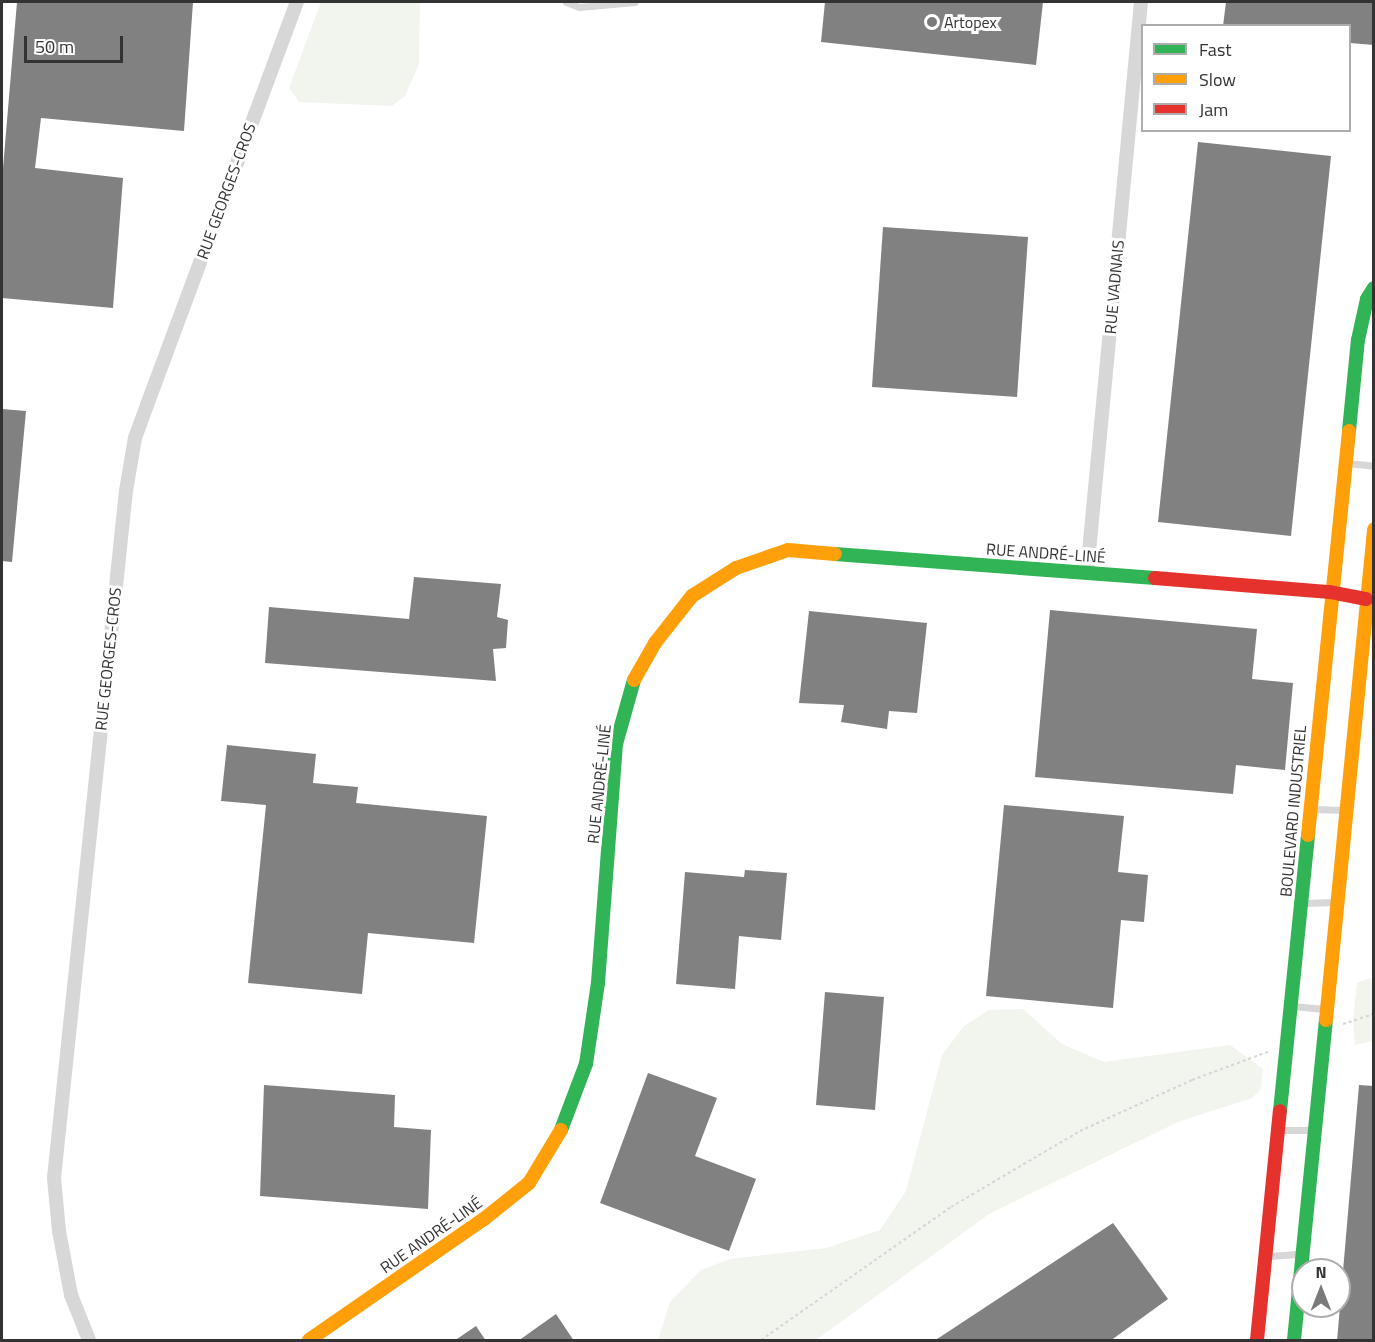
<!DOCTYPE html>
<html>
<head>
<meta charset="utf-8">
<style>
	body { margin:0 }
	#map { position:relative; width:1375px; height:1342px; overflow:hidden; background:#fff; font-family:"Titillium Web",sans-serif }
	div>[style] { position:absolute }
	.green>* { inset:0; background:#f1f5ed }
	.building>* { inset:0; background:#818181 }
	.path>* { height:2px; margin-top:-1px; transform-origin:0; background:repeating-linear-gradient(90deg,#d6d6d6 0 3px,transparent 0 6px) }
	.lane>* { height:7px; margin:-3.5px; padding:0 3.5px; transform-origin:3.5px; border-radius:3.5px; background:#d7d7d7 }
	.street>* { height:14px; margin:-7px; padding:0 7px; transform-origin:7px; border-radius:7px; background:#d7d7d7 }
	.fast>* { height:14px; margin:-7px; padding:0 7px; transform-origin:7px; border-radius:7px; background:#30b455 }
	.slow>* { height:14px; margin:-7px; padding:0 7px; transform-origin:7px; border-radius:7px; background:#ff9f0a }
	.jam>* { height:14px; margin:-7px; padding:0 7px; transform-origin:7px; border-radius:7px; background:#e5322d }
	.dots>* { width:16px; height:16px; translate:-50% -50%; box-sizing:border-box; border:3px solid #fff; border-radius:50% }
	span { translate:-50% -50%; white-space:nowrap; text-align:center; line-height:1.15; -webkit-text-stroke:6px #fff; paint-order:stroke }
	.poi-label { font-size:16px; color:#333 }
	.left { translate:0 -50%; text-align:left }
	.street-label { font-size:16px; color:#333 }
	.frame { position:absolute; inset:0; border:3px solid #333; pointer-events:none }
	.legend { position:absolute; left:1141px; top:24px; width:210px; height:108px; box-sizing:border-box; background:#fff; border:2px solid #adadad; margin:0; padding:8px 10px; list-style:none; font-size:18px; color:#333 }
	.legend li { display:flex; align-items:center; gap:12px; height:30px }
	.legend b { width:30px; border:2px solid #adadad }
	.north { position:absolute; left:1291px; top:1258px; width:60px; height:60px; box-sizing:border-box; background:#fff; border:2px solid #adadad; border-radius:50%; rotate:0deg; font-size:16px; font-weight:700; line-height:24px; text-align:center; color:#333 }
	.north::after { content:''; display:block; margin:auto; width:21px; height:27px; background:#7a7a7a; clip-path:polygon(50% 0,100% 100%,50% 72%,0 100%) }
	.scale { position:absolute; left:24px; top:36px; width:99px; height:27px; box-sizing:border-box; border:3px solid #333; border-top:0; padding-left:8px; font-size:18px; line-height:21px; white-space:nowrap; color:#333; -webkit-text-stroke:4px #fff; paint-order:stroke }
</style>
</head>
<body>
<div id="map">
	<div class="green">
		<i style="clip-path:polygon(321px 2px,420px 2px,419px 64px,405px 96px,392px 106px,299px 102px,289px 88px)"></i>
		<i style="clip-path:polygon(1373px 977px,1373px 1041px,1355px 1045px,1353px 1020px,1357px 983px)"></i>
		<i style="clip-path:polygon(1023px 1009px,1062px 1044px,1104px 1062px,1230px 1045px,1263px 1069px,1261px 1089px,1252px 1098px,1178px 1122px,989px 1214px,816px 1340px,658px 1340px,670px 1302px,701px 1270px,730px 1259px,826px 1248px,880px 1230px,906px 1191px,942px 1055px,964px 1026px,989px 1010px)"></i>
	</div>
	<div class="building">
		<i style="clip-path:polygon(17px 2px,193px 2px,184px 131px,41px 118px,35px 168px,123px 178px,113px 308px,2px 298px,2px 180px)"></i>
		<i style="clip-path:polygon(825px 2px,1043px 2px,1036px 65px,821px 42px)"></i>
		<i style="clip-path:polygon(1226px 2px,1374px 2px,1374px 45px,1350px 43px,1350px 26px,1223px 26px)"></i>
		<i style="clip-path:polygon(1198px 142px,1331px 156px,1291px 536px,1158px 522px)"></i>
		<i style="clip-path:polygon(883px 227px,1028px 237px,1017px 397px,872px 387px)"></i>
		<i style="clip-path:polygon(2px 409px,26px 411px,12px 562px,2px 561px)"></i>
		<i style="clip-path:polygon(414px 577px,501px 584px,497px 617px,508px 620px,506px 648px,493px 649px,496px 681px,265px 663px,269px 607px,409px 619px)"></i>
		<i style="clip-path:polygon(1050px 610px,1257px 629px,1252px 679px,1293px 683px,1285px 770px,1236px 765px,1233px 794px,1035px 777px)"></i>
		<i style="clip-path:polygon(809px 611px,927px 623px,917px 713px,889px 711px,887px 729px,841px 722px,844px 705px,799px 703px)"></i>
		<i style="clip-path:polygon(227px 745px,316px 754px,313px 783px,358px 787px,356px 803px,487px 816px,474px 943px,368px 933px,362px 994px,248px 983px,266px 805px,221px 801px)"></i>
		<i style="clip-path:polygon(1004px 805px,1124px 816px,1118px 872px,1148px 875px,1144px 922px,1121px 920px,1113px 1008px,986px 996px)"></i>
		<i style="clip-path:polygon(745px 870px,787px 873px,781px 940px,739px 936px,735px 989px,676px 984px,685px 872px,744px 877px)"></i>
		<i style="clip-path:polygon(825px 992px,884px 997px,875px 1110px,816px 1105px)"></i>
		<i style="clip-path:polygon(648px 1073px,717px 1098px,695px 1156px,756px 1179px,729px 1251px,600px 1203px)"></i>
		<i style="clip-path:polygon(264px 1085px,395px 1095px,394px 1127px,431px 1130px,428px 1209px,260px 1196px)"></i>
		<i style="clip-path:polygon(1359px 1085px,1374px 1086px,1374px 1341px,1337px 1341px)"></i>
		<i style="clip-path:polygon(1113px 1223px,1168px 1299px,1110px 1341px,934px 1341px)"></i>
		<i style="clip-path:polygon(556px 1314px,574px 1341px,518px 1341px)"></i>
		<i style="clip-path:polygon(476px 1326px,486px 1341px,454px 1341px)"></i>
	</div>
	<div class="path">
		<i style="left:1343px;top:1024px;width:33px;rotate:-18deg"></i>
		<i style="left:761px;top:1340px;width:232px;rotate:-35deg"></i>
		<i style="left:951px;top:1207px;width:150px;rotate:-30.5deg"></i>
		<i style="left:1080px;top:1131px;width:123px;rotate:-24.5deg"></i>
		<i style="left:1192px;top:1080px;width:83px;rotate:-20.4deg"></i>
	</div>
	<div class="lane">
		<i style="left:566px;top:2px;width:14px;rotate:21deg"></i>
		<i style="left:579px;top:7px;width:56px;rotate:-5.1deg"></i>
		<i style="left:1347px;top:463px;width:27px;rotate:6deg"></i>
		<i style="left:1313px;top:809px;width:31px;rotate:2deg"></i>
		<i style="left:1304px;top:903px;width:31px;rotate:-2deg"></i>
		<i style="left:1291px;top:1006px;width:34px;rotate:5deg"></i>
		<i style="left:1280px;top:1130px;width:33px"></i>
		<i style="left:1269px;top:1256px;width:31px;rotate:-4deg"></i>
	</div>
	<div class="street">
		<i style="left:1087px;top:573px;width:574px;rotate:-84.6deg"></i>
		<i style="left:89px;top:1340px;width:48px;rotate:-111.8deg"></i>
		<i style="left:71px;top:1295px;width:65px;rotate:-100.6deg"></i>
		<i style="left:59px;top:1231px;width:53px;rotate:-95.4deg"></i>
		<i style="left:54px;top:1178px;width:691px;rotate:-84.02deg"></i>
		<i style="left:126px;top:491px;width:54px;rotate:-80.4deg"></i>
		<i style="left:135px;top:438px;width:35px;rotate:-70deg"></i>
		<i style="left:147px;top:405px;width:430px;rotate:-69.6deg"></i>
	</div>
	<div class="fast">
		<i style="left:1349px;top:431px;width:91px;rotate:-84.4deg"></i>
		<i style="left:1358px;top:340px;width:42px;rotate:-77.6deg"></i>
		<i style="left:1367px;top:299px;width:13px;rotate:-58deg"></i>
		<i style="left:835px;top:554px;width:321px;rotate:4.3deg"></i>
		<i style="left:1280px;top:1111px;width:277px;rotate:-84.2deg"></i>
		<i style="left:561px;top:1130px;width:71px;rotate:-69.3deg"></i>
		<i style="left:586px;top:1064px;width:82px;rotate:-81.6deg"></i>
		<i style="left:598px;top:983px;width:240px;rotate:-85.7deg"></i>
		<i style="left:616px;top:744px;width:66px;rotate:-74.3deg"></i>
		<i style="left:1294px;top:1340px;width:322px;rotate:-84.3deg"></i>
	</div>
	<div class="slow">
		<i style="left:634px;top:680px;width:43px;rotate:-60.4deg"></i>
		<i style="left:655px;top:643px;width:60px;rotate:-51.8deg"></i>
		<i style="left:692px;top:596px;width:52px;rotate:-32.5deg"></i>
		<i style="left:736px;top:568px;width:55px;rotate:-19.1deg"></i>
		<i style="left:788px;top:550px;width:47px;rotate:4.9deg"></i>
		<i style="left:1308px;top:835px;width:406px;rotate:-84.2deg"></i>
		<i style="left:1326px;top:1020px;width:493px;rotate:-84.4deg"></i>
		<i style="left:309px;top:1340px;width:213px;rotate:-34.7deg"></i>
		<i style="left:484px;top:1219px;width:58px;rotate:-38.7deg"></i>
		<i style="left:529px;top:1183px;width:62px;rotate:-58.9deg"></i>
	</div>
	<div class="jam">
		<i style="left:1155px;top:578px;width:176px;rotate:4.6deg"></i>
		<i style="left:1330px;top:592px;width:37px;rotate:11deg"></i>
		<i style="left:1257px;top:1340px;width:230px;rotate:-84.3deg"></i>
	</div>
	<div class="dots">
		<i style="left:932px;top:22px;background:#7a7a7a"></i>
	</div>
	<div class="poi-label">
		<span class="left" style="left:944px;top:22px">Artopex</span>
	</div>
	<div class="street-label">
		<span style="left:226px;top:191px;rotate:-70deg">RUE GEORGES-CROS</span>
		<span style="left:1114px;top:287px;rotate:-85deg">RUE VADNAIS</span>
		<span style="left:1046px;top:553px;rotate:4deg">RUE ANDRÉ-LINÉ</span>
		<span style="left:108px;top:659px;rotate:-84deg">RUE GEORGES-CROS</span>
		<span style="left:599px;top:784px;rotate:-84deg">RUE ANDRÉ-LINÉ</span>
		<span style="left:1293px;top:811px;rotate:-85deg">BOULEVARD INDUSTRIEL</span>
		<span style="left:431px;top:1235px;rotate:-35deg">RUE ANDRÉ-LINÉ</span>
	</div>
	<div class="frame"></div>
	<ul class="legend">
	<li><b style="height:8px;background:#30b455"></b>Fast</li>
	<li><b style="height:8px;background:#ff9f0a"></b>Slow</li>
	<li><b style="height:8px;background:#e5322d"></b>Jam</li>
	</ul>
	<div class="north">N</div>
	<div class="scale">50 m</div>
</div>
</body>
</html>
